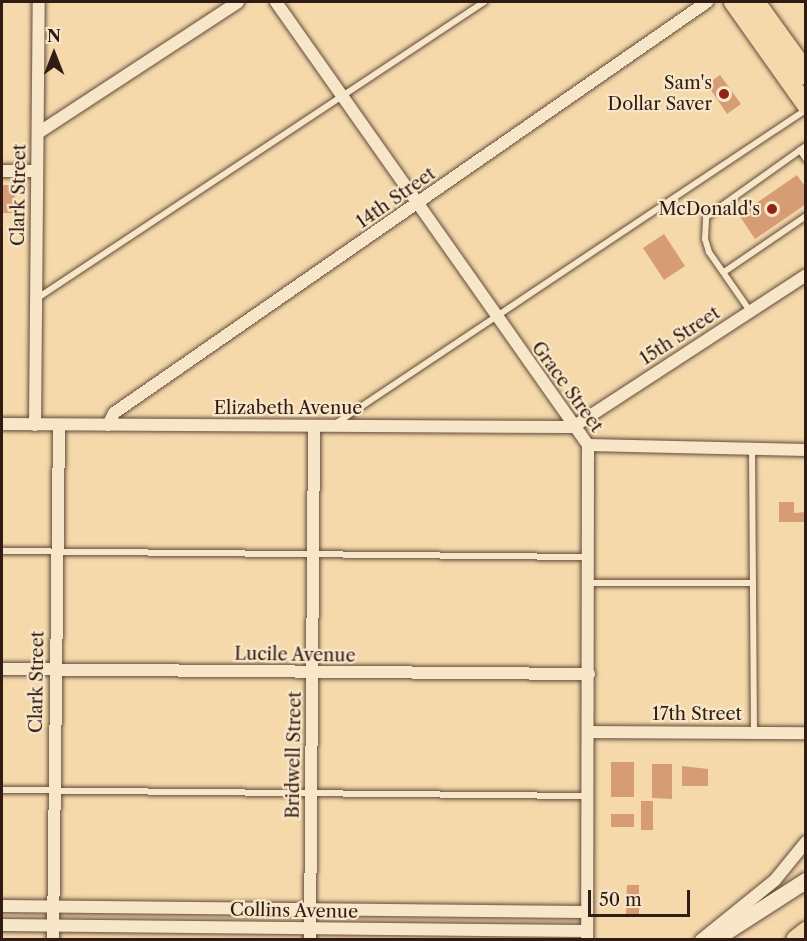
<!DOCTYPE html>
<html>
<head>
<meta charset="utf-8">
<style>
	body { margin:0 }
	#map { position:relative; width:807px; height:941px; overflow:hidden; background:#f5d9ab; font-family:"Libre Caslon Text",serif }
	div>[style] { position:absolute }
	.building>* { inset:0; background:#d69c74 }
	.roads { filter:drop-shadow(0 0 2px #624b3a) drop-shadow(0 0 2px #624b3a) }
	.service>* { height:6px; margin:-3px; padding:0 3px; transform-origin:3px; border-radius:3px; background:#f8e6c8 }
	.minor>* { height:12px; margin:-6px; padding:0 6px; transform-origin:6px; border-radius:6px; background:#f8e6c8 }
	.secondary>* { height:16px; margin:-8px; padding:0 8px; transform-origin:8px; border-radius:8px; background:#f8e6c8 }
	.primary>* { height:18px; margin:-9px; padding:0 9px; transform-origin:9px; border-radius:9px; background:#f5d9ab }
	.motorway>* { height:21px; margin:-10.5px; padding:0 10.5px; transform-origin:10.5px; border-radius:10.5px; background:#f5d9ab }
	.dots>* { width:16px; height:16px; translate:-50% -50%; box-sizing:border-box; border:3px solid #f8e6c8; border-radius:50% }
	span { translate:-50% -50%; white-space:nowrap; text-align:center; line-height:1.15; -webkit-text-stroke:4.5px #f8e6c8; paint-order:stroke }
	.poi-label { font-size:18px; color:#311c15 }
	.right { translate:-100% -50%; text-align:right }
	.street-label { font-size:18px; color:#311c15 }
	.frame { position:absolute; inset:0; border:3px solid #311c15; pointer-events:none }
	.north { position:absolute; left:24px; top:24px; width:60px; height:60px; -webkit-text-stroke:4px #f8e6c8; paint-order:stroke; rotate:0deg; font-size:16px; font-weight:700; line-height:24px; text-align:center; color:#311c15 }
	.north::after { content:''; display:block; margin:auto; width:21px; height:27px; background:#311c15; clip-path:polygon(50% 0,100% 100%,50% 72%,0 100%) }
	.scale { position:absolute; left:588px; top:890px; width:102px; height:27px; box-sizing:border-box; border:3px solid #311c15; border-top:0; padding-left:8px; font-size:18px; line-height:21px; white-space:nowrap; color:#311c15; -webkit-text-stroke:4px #f8e6c8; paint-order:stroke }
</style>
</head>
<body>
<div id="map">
	<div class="building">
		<i style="clip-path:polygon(720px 75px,741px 104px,727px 114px,707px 84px)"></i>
		<i style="clip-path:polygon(797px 175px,806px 188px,806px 204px,755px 239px,739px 215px)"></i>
		<i style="clip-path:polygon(2px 185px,15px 185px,15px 213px,2px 213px)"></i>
		<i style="clip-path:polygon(664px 234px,685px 266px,664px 280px,643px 248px)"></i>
		<i style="clip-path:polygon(779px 502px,794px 502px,794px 513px,806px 512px,806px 522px,779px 522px)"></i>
		<i style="clip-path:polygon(611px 762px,634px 762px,634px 797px,611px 797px)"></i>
		<i style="clip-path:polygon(652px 764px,672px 764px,672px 799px,652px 798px)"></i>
		<i style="clip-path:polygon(682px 766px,708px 769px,708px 786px,682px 786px)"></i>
		<i style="clip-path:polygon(641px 801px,653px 801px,653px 830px,641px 830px)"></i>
		<i style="clip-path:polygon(611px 814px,634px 814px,634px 827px,611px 827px)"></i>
		<i style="clip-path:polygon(627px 885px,639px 885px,639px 914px,626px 914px)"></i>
	</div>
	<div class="roads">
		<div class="service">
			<i style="left:800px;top:150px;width:11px;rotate:56deg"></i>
			<i style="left:724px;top:272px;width:99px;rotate:-34.3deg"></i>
			<i style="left:36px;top:299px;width:538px;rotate:-33.54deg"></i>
			<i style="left:750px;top:311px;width:72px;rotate:-124.8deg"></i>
			<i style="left:709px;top:252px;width:14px;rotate:-107deg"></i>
			<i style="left:705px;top:239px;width:22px;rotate:-87deg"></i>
			<i style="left:706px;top:217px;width:123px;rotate:-35.4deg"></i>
			<i style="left:335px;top:424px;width:564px;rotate:-33.72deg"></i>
			<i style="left:752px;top:449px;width:283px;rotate:89.6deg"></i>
			<i style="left:2px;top:551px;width:587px;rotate:0.59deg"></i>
			<i style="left:589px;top:583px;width:164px"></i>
			<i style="left:2px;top:790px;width:585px;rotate:0.59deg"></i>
		</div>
		<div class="minor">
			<i style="left:276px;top:2px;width:542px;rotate:54.84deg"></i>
			<i style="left:588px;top:445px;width:495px;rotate:90.1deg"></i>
			<i style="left:38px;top:133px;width:239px;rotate:-33.2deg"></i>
			<i style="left:2px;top:171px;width:35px"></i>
			<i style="left:2px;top:424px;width:571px;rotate:0.3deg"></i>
			<i style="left:573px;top:427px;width:278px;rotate:-33.1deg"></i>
			<i style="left:35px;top:425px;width:423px;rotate:-89.5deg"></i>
			<i style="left:108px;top:425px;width:13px;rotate:-63deg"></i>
			<i style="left:114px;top:413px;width:722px;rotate:-34.73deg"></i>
			<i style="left:588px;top:445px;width:218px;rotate:1.3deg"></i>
			<i style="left:2px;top:669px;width:587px;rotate:0.49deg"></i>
			<i style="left:588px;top:732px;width:218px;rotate:0.3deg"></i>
			<i style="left:2px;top:906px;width:583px;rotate:0.59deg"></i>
			<i style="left:2px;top:925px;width:584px;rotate:0.59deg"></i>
			<i style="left:53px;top:940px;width:515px;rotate:-89.33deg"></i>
			<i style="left:310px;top:940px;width:514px;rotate:-89.55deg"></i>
			<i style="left:701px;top:940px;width:95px;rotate:-39deg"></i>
			<i style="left:775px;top:880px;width:49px;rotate:-50.8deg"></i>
		</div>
		<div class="secondary">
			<i style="left:714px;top:940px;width:109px;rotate:-32.7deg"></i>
		</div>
		<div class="primary">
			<i style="left:733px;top:2px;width:126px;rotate:54.7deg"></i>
		</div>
		<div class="motorway">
			<i style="left:754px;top:2px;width:89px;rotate:54.2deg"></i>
			<i style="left:796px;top:940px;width:13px;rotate:-39deg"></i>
		</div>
	</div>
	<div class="dots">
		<i style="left:724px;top:94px;background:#8f2418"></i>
		<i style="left:772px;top:209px;background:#8f2418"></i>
	</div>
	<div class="poi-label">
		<span class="right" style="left:712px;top:94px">Sam's<br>Dollar Saver</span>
		<span class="right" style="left:760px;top:209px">McDonald's</span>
	</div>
	<div class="street-label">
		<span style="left:19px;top:195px;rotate:-89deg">Clark Street</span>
		<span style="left:396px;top:198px;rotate:-35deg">14th Street</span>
		<span style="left:680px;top:336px;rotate:-33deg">15th Street</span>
		<span style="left:567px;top:387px;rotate:54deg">Grace Street</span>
		<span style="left:288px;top:408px">Elizabeth Avenue</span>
		<span style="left:295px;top:655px;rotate:1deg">Lucile Avenue</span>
		<span style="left:37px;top:682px;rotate:-89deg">Clark Street</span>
		<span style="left:697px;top:714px">17th Street</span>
		<span style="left:294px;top:755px;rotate:-89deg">Bridwell Street</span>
		<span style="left:294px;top:911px;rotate:1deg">Collins Avenue</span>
	</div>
	<div class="frame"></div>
	<div class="north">N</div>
	<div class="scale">50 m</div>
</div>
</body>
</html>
